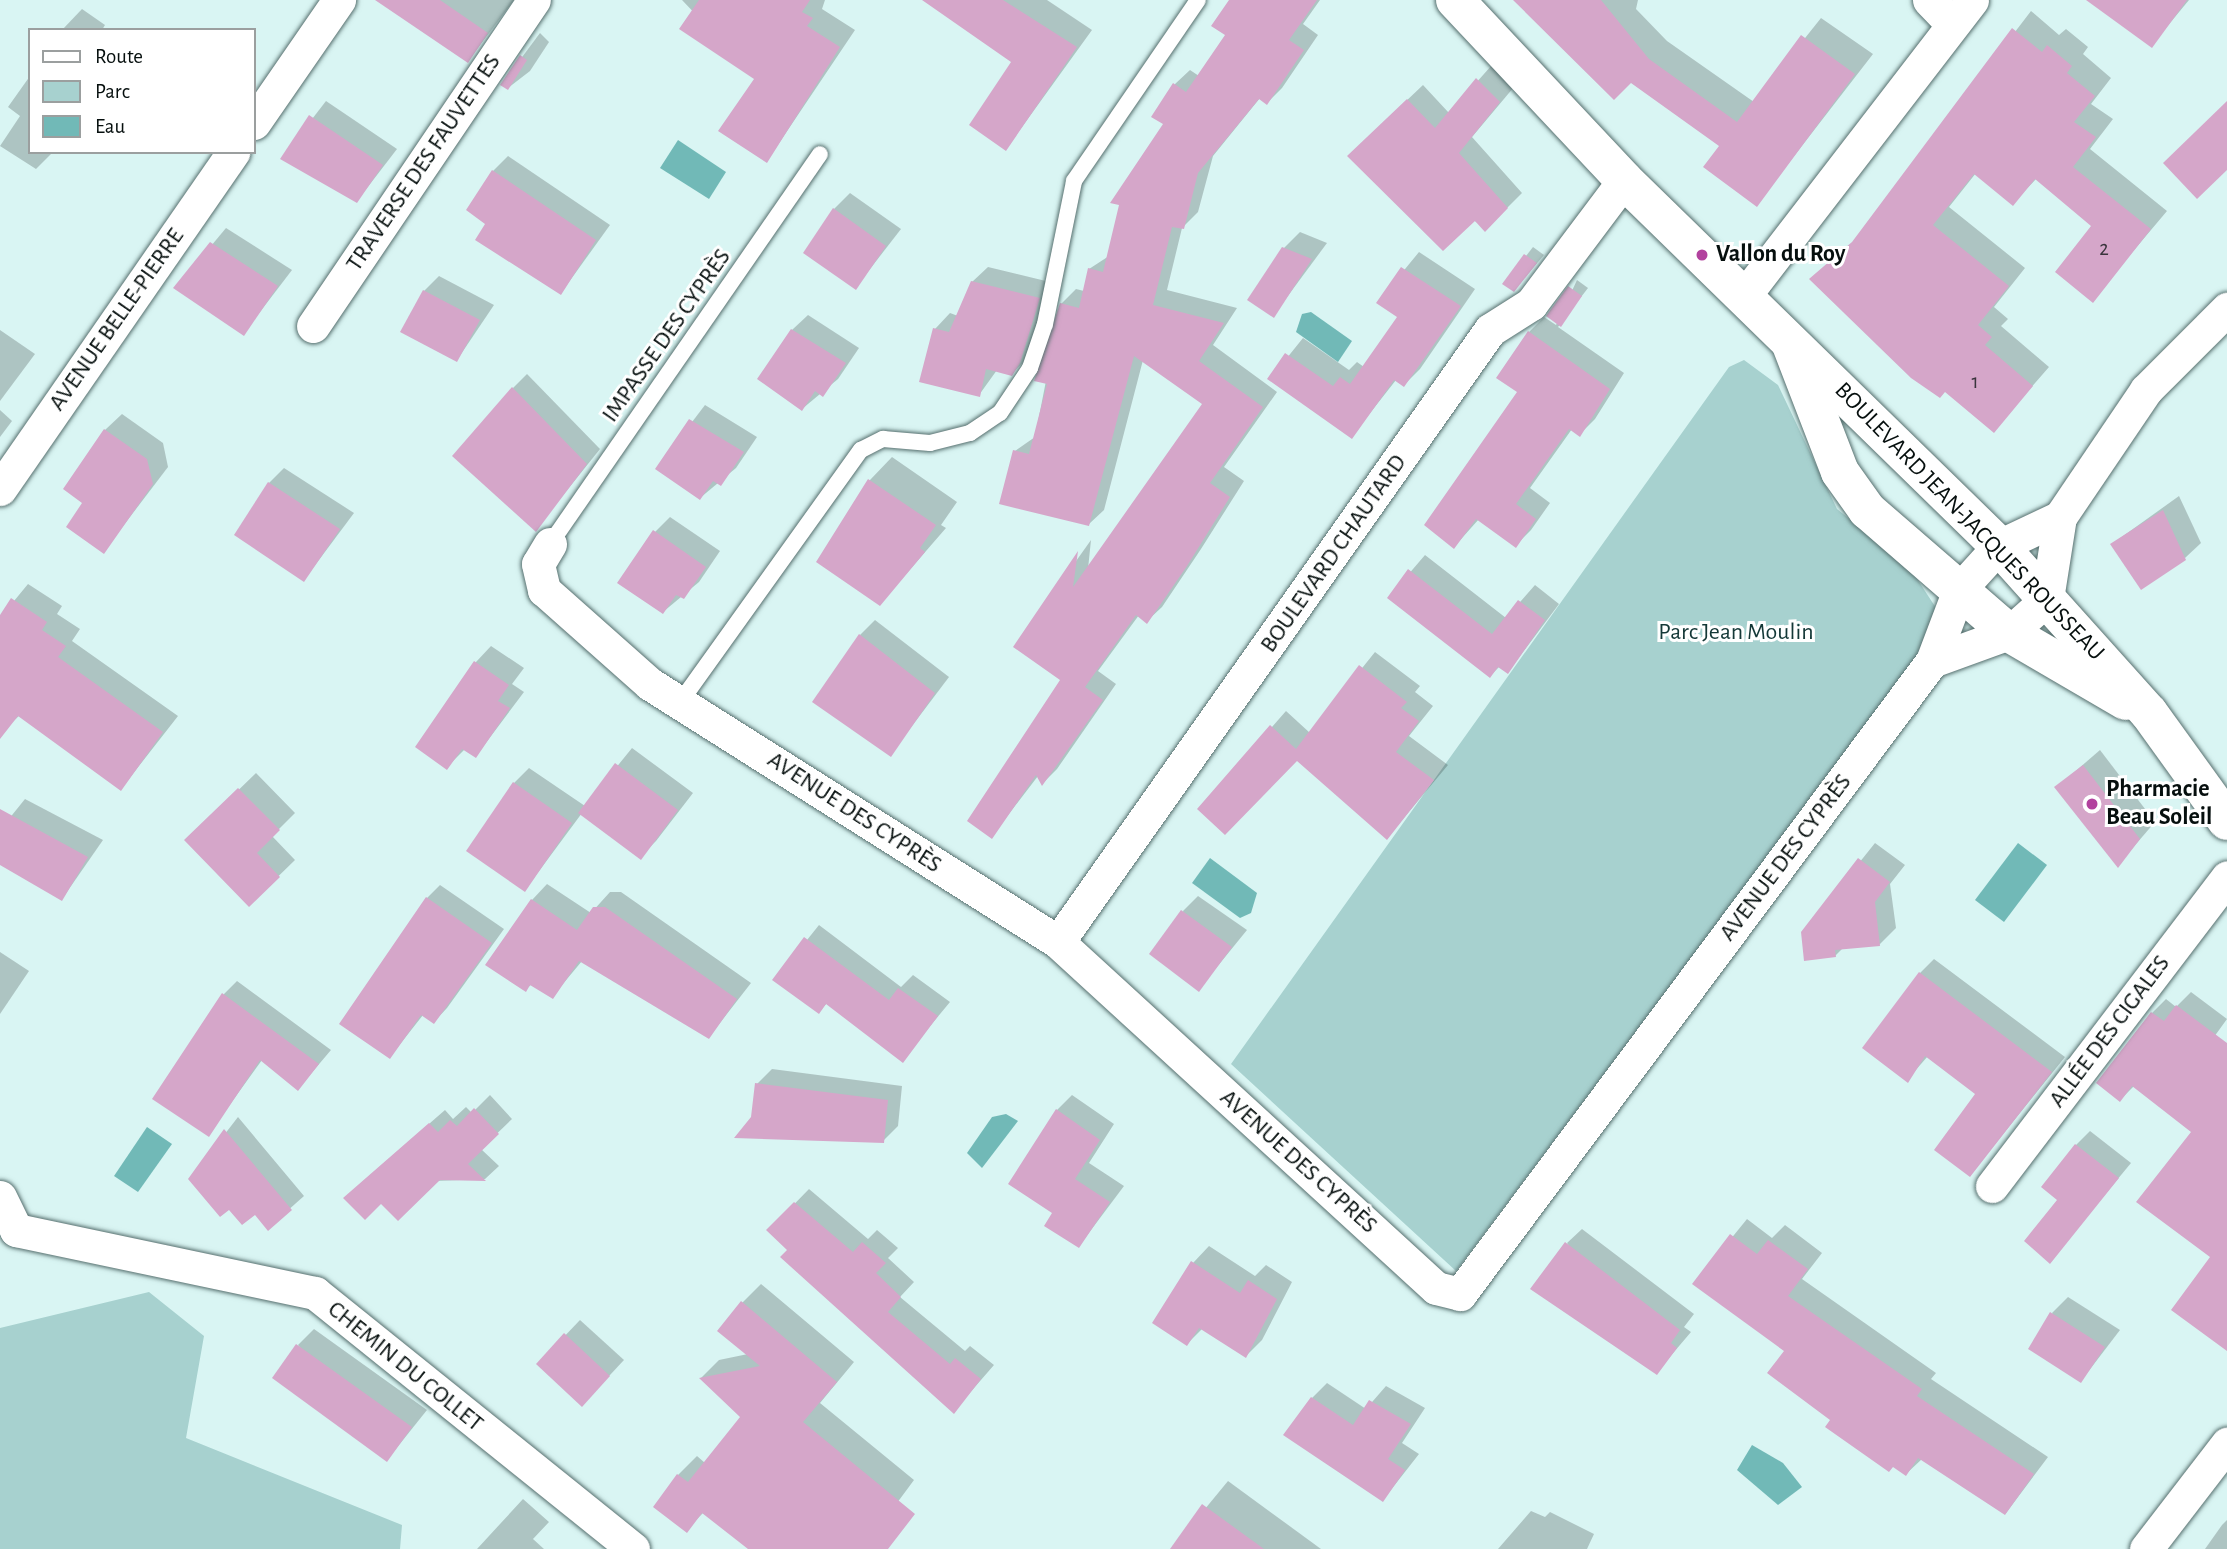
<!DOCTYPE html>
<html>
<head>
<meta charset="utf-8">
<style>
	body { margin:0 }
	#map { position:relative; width:2227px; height:1549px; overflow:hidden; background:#d9f5f3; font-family:"Alegreya Sans",sans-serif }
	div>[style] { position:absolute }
	.green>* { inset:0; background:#a7d1cf }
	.water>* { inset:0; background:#71b9b7 }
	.shadow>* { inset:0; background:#0003 }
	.building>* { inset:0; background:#d5a6c9 }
	.roads { filter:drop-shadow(0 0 2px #566f6e) drop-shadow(0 0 2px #566f6e) }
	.service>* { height:16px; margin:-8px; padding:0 8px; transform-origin:8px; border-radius:8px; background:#fff }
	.minor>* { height:33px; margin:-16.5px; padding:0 16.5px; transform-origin:16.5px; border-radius:16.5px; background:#fff }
	.tertiary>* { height:38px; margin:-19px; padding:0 19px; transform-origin:19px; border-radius:19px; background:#fff }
	.dots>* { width:19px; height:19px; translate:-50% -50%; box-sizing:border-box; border:4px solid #fff; border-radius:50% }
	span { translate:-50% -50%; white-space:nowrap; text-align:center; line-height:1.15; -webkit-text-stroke:6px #fff; paint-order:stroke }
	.number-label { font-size:21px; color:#3a353d }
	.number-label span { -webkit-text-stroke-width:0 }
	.street-label { font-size:24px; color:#060f0e }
	.poi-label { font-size:24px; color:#060f0e; font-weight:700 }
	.left { translate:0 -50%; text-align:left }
	.park-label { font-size:24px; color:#143837 }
	.legend { position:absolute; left:28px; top:28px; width:228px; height:126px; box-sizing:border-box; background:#fff; border:2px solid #9b9f9f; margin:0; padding:9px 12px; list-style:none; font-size:21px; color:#060f0e }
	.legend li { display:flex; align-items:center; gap:14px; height:35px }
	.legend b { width:35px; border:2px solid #9b9f9f }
</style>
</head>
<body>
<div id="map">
	<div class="green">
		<i style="clip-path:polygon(1744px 360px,1778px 385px,1837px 509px,1910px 568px,1938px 611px,1924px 648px,1456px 1271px,1231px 1064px,1729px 367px)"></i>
		<i style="clip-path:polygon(149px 1292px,204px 1336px,186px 1438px,402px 1525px,400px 1549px,0 1549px,0 1328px)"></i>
	</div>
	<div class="water">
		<i style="clip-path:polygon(678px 140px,726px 172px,709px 199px,660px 168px)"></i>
		<i style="clip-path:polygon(1311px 312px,1352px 341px,1338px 362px,1296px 332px,1302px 314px)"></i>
		<i style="clip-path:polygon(2018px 843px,2047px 865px,2004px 922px,1975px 900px)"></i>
		<i style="clip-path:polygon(1210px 858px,1257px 893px,1251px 913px,1240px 918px,1192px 883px)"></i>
		<i style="clip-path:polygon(1006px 1114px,1018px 1121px,982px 1168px,967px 1153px,992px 1117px)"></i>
		<i style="clip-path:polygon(147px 1127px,172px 1144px,138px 1192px,114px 1176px)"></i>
		<i style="clip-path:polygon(1752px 1445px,1783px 1463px,1802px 1487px,1778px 1505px,1737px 1470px)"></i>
	</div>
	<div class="shadow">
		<i style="clip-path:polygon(405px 0,514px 0,468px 61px)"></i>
		<i style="clip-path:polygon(682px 0,825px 0,822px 9px,855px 30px,767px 161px,756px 78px)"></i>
		<i style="clip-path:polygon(925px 0,1047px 0,1092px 30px,1006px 149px,1013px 62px)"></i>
		<i style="clip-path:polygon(1231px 0,1320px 0,1303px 24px,1318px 35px,1282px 88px,1267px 103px,1260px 98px,1213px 156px,1198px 212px,1182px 228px,1167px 290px,1237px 308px,1213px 345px,1277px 392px,1224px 467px,1244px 481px,1201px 549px,1162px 607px,1147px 621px,1139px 615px,1098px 671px,1116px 684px,1057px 769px,1043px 783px,1038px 776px,992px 836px,1063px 680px,1015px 647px,1091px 540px,1088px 569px,1204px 404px,1143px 360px,1104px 510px,1089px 524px,1015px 451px,1035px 437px,1061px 304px,1076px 289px,1084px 291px,1089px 269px,1109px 256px,1166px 124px,1175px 84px,1190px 70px,1199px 76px,1227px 34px)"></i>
		<i style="clip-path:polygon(1515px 0,1638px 0,1636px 9px,1667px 41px,1754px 102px,1821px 18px,1873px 54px,1757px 204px,1721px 146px)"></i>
		<i style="clip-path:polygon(2089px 0,2189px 0,2151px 46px)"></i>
		<i style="clip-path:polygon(82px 9px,105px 25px,102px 30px,62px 30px)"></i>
		<i style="clip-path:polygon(2031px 11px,2059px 35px,2066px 29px,2088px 47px,2083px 54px,2111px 78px,2091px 104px,2113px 119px,2090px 149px,2167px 211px,2092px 300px,2094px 226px,2037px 178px,2013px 203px,1976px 173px,1949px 207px,2025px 268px,1994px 307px,2008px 319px,2001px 326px,2049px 367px,1994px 430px,1858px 237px)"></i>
		<i style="clip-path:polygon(540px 33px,549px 42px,530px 71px,508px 88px,502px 84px)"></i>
		<i style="clip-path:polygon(1492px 65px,1514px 87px,1472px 137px,1522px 193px,1486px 229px,1364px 141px,1423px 85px,1449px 113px)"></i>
		<i style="clip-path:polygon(30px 76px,30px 152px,53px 152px,36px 169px,0 146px,20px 116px,8px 107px)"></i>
		<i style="clip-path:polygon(326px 101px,397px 149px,357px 201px,282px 158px)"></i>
		<i style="clip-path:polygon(508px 156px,610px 225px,561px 293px,487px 224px,493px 171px)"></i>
		<i style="clip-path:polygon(850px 193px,901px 229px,856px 287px,834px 209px)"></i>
		<i style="clip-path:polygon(226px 228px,292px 270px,243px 334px,176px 288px)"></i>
		<i style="clip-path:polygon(1300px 232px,1327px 243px,1273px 316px,1284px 248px)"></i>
		<i style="clip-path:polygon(1533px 247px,1544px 255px,1521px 282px,1505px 283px)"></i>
		<i style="clip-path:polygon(1419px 252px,1475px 289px,1420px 369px,1404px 385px,1396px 380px,1352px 436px,1270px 379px,1303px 338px,1349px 370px,1357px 362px,1364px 367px,1399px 317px,1378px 302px)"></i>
		<i style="clip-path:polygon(988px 267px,1054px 283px,1027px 358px,1012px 374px,997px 370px,979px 395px,935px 329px,950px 313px,958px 316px,972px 282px)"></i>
		<i style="clip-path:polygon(439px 276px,494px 305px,457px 360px,424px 291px)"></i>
		<i style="clip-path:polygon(1577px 280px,1588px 288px,1558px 327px,1624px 373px,1595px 419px,1580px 434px,1572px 429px,1530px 488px,1550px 503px,1531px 530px,1516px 545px,1479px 519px,1454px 547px,1519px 392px,1529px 332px,1544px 317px,1556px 325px)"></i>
		<i style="clip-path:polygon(808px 315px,859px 348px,838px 379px,802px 409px,792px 330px)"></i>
		<i style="clip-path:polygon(0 330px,35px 354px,0 401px)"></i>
		<i style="clip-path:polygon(527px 374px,600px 449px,536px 529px,513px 388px)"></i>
		<i style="clip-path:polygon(705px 405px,757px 437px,736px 468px,700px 498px,657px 468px)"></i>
		<i style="clip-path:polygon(0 410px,12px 421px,0 437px)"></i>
		<i style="clip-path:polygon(122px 414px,163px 443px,168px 467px,104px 551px,85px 503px,105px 430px)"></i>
		<i style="clip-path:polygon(892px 457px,957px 502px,941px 525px,946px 528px,880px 604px,818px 561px,870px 480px)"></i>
		<i style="clip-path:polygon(284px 468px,354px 513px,304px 580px,269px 483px)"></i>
		<i style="clip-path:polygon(2179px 496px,2201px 543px,2185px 558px,2112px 544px)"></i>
		<i style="clip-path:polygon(670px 517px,720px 551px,699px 582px,663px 612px,655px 532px)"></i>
		<i style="clip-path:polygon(1425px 555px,1506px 618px,1535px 585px,1559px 604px,1508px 672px,1500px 666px,1490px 676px,1389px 597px)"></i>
		<i style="clip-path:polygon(28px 584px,62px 606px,57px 614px,80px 629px,72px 641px,178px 716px,121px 789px,20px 715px,7px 727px,0 722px,0 618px)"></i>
		<i style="clip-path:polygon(875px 620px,949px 677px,890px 755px,860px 635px)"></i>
		<i style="clip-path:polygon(491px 646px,524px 668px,512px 684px,524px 692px,476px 756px,465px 749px,447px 767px,476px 662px)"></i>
		<i style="clip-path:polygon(1375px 652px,1420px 686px,1415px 692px,1433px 706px,1409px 736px,1448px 765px,1387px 838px,1297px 759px,1200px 809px,1286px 711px,1310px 733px)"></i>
		<i style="clip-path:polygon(632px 748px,693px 793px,656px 841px,640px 857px,582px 813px,525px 890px,514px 783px,529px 768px,585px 806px)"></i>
		<i style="clip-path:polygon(2100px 750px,2155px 822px,2118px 865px,2056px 788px)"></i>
		<i style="clip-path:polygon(256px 773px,295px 813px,272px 836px,295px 860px,249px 905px,187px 840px)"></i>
		<i style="clip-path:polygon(25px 799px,103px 840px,62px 899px,0 852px,0 830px)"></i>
		<i style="clip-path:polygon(1875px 843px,1905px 865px,1890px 884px,1896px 928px,1879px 945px,1843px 948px,1835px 956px,1803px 933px)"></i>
		<i style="clip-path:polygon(547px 884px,591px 913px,610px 892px,621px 892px,751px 983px,709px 1037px,582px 961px,552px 997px,532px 984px,525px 990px,532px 900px)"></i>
		<i style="clip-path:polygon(440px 885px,504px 929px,447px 1008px,434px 1022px,423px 1015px,390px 1057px,427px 898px)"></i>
		<i style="clip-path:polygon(1198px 896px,1247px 930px,1199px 989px,1183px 911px)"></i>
		<i style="clip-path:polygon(819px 925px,901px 987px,913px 975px,950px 1002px,902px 1060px,827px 1003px,819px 1012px,775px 980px)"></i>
		<i style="clip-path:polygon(0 952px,29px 971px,0 1014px)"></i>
		<i style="clip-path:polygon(1934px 959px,2065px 1057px,1970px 1175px,1978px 1094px,1928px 1056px,1907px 1080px,1920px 973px)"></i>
		<i style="clip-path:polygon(237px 981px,331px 1050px,298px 1089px,262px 1060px,208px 1135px,224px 994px)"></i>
		<i style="clip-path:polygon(2191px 992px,2227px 1019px,2214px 1037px,2227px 1046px,2227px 1349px,2194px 1131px,2134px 1086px,2120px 1100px,2152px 1013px,2166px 999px,2176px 1007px)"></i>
		<i style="clip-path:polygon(772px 1069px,902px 1086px,898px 1126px,883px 1141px,753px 1118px,757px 1084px)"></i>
		<i style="clip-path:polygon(490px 1095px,512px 1119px,481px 1149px,499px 1166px,485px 1179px,360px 1184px,445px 1110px,453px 1119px,466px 1107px,472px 1113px)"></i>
		<i style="clip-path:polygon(1072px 1095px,1114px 1124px,1089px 1163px,1124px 1186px,1079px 1246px,1055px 1212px,1057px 1110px)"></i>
		<i style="clip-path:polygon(238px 1117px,304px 1196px,268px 1228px,255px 1212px,229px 1207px,190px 1179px)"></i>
		<i style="clip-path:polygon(2090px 1131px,2131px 1163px,2050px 1261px,2076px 1145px)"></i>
		<i style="clip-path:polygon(809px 1189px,868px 1239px,877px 1230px,898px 1248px,888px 1258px,914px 1282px,900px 1297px,965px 1351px,970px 1346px,994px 1365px,954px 1411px,769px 1230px)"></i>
		<i style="clip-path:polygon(1747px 1219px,1772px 1238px,1785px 1225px,1822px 1253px,1802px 1279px,1936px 1373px,1931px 1379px,2048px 1457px,2006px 1513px,1922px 1459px,1906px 1474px,1832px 1420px,1787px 1350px,1695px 1283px)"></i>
		<i style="clip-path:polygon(1582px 1229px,1694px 1314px,1684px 1327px,1691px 1332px,1657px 1372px,1567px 1243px)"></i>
		<i style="clip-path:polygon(1209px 1246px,1255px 1276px,1266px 1265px,1292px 1282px,1262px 1340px,1246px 1356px,1203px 1328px,1187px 1344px,1193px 1263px)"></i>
		<i style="clip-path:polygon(761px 1284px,854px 1362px,820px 1403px,914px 1480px,863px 1549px,751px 1549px,704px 1512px,686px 1530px,678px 1475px,697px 1456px,705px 1463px,742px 1417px,701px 1378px,719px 1360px,748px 1354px,742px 1303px)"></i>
		<i style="clip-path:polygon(2068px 1297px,2120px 1330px,2081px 1381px,2052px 1313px)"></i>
		<i style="clip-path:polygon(580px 1320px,624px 1360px,596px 1390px,538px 1364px)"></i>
		<i style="clip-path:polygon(314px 1329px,427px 1410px,387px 1460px,298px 1345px)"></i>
		<i style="clip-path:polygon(1327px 1383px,1366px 1409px,1386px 1386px,1425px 1408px,1402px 1443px,1419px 1454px,1383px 1500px,1312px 1398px)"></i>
		<i style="clip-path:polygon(1228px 1481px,1321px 1549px,1172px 1549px)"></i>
		<i style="clip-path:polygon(523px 1499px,549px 1522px,533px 1539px,544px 1549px,477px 1549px)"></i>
		<i style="clip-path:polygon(1531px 1511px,1545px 1517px,1550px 1512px,1594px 1534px,1587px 1549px,1498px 1549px)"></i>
		<i style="clip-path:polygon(2227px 1520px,2227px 1549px,2205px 1549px,2222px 1525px)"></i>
	</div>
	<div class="building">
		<i style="clip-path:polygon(375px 0,440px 0,488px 33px,468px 63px)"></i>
		<i style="clip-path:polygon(699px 0,810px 0,802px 12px,813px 18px,807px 26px,840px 47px,767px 163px,718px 131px,754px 79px,679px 29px)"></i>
		<i style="clip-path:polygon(922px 0,1003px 0,1077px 47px,1006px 151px,969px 125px,1011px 62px)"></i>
		<i style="clip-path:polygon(1229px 0,1317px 0,1289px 40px,1304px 50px,1267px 105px,1259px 99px,1198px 173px,1184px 229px,1172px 227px,1153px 305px,1224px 323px,1199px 361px,1263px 407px,1210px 483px,1230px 497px,1187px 566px,1147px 624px,1136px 615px,1085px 687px,1103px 700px,1042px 786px,1036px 775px,992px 839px,967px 821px,1060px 680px,1013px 647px,1078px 551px,1073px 587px,1202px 404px,1134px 356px,1089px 526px,999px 504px,1013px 450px,1029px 454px,1047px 384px,1034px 381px,1060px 303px,1079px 308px,1088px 268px,1103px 272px,1119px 205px,1110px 203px,1163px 124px,1151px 117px,1173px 83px,1186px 92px,1225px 35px,1211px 26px)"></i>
		<i style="clip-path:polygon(1513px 0,1601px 0,1649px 59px,1737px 122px,1801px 35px,1855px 74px,1757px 207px,1703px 167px,1719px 146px,1631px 83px,1614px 100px)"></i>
		<i style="clip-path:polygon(2086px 0,2187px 0,2152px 48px)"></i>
		<i style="clip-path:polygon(2012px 28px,2042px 52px,2047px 45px,2072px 66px,2067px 73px,2095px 96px,2074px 122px,2096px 137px,2073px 167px,2151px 229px,2093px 303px,2055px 272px,2091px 226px,2035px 179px,2013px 206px,1974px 174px,1933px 225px,2009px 286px,1978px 325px,1992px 337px,1985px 345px,2033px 386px,1994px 433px,1945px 392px,1940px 398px,1911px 378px,1809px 279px,1852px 242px)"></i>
		<i style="clip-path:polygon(520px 55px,527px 60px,508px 90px,500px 85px)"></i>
		<i style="clip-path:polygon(1476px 78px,1500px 102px,1459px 153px,1508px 208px,1485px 232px,1475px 221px,1443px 251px,1347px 156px,1407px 99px,1435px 128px)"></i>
		<i style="clip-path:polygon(2227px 101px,2227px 170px,2197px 199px,2163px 163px)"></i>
		<i style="clip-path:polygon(309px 115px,383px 165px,357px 203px,280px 159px)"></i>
		<i style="clip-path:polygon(492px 170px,596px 240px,561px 295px,475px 240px,485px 224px,466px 210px)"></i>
		<i style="clip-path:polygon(833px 208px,886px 246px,856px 290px,803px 253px)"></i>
		<i style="clip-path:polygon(210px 242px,278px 286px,244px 336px,173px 288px)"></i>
		<i style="clip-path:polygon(1282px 247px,1312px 259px,1274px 318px,1247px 300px)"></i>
		<i style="clip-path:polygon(1524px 254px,1537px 263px,1514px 292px,1502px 284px)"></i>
		<i style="clip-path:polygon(1401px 267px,1461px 306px,1404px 387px,1394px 380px,1352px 439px,1267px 379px,1285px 353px,1333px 386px,1340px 377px,1350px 384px,1397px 317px,1376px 303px)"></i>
		<i style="clip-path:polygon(971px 281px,1040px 298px,1020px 363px,1012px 376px,986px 369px,980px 397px,919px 382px,933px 328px,949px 332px)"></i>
		<i style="clip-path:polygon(1568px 286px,1582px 296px,1561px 327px,1546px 316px)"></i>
		<i style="clip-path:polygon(423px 290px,480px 320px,457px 362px,400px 332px)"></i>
		<i style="clip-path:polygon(791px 329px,846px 363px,823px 397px,815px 391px,802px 411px,757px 379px)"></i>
		<i style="clip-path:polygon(1528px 331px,1610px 389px,1580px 437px,1569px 429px,1516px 504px,1536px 519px,1516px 548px,1476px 519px,1454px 549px,1424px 525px,1517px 392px,1496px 378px)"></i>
		<i style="clip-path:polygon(512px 387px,587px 464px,536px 532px,452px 456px)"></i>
		<i style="clip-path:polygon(689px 419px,744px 452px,721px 486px,713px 481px,700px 500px,655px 469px)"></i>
		<i style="clip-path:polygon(104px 429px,147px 459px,153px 484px,104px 554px,66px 527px,82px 503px,63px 489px)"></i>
		<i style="clip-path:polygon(868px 479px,936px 525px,920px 548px,925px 552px,880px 606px,816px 562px)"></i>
		<i style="clip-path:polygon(268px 482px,340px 529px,304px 582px,234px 535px)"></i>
		<i style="clip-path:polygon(2163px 510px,2186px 560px,2141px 590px,2110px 544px)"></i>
		<i style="clip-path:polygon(653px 530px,706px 567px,684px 599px,676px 595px,663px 614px,617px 583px)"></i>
		<i style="clip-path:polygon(1408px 569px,1492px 634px,1518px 600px,1545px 620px,1508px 674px,1498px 667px,1490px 678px,1387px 598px)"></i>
		<i style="clip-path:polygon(11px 598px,47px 622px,42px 630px,66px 646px,58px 657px,163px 732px,121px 791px,18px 716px,0 739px,0 615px)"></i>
		<i style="clip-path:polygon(859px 634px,935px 693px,891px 757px,812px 702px)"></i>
		<i style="clip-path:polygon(474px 661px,509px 685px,498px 701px,510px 708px,476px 758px,462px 749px,447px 770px,415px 747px)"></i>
		<i style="clip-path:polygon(1359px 665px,1407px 702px,1401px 708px,1419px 721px,1396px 752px,1434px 780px,1387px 840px,1297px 761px,1225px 835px,1197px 809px,1270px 725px,1296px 749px)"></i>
		<i style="clip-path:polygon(615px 763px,678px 810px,641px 860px,578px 813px)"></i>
		<i style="clip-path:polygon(2083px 765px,2140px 839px,2118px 868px,2054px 787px)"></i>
		<i style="clip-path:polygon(513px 782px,572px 823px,525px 892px,466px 851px)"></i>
		<i style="clip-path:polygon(238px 788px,280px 830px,257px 853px,280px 877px,249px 907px,184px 840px)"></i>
		<i style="clip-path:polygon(0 809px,88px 857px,62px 901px,0 865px)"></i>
		<i style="clip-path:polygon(1858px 858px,1890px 882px,1875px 902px,1880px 946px,1835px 950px,1836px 957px,1804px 961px,1801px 932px)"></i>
		<i style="clip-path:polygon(426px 897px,492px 943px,434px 1024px,421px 1015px,390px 1059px,339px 1024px)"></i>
		<i style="clip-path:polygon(531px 899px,577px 930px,593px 907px,605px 907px,737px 999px,709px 1039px,579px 961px,553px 999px,530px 985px,526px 992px,485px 965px)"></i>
		<i style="clip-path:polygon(1181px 910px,1232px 947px,1199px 992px,1149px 954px)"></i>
		<i style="clip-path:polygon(804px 937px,889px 1000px,898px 988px,938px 1016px,903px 1063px,826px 1004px,819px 1014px,772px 980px)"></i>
		<i style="clip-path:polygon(1919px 972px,2052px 1072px,1970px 1177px,1934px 1150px,1975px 1094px,1925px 1056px,1908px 1083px,1862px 1048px)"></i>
		<i style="clip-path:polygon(222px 993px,319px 1064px,298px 1091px,260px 1060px,209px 1137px,152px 1099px)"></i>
		<i style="clip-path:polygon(2176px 1005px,2227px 1043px,2227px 1351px,2171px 1310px,2210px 1257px,2136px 1202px,2191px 1132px,2132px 1086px,2120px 1102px,2096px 1083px,2151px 1012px,2164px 1021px)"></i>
		<i style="clip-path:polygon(755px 1083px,888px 1100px,884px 1143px,734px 1138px,751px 1117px)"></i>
		<i style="clip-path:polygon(474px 1108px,499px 1134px,468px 1164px,486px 1181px,440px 1180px,398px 1221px,381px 1204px,365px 1220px,343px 1198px,429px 1123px,438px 1132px,450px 1120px,457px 1126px)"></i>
		<i style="clip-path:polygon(1056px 1109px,1100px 1140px,1075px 1179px,1110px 1202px,1079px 1248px,1044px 1226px,1052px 1213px,1008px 1184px)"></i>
		<i style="clip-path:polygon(224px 1129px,292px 1210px,268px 1231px,255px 1215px,242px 1225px,229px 1210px,220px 1217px,188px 1179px)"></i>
		<i style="clip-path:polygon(2075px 1144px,2119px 1178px,2050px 1264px,2024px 1241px,2057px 1200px,2041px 1187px)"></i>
		<i style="clip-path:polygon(794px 1202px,853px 1252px,862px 1242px,886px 1263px,876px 1273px,901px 1297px,888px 1312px,950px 1364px,955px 1358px,981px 1379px,954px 1414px,780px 1257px,787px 1250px,766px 1230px)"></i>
		<i style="clip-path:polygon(1730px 1234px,1757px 1254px,1768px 1240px,1808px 1269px,1788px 1296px,1922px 1389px,1917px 1396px,2034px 1474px,2005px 1515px,1918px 1458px,1906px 1476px,1893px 1467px,1889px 1472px,1825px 1427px,1830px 1420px,1767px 1373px,1784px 1351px,1692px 1284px)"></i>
		<i style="clip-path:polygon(1565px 1242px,1680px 1330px,1671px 1343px,1677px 1348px,1657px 1375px,1530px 1289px)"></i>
		<i style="clip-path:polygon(1191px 1261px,1240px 1293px,1248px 1280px,1277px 1299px,1246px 1358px,1199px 1328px,1187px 1346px,1152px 1323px)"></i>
		<i style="clip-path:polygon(741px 1301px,837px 1382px,803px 1422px,915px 1514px,888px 1549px,748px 1549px,702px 1513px,687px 1533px,653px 1507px,677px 1474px,688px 1482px,740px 1417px,699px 1378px,760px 1366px,717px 1331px)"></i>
		<i style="clip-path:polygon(2050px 1312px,2105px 1347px,2081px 1383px,2028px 1349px)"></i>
		<i style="clip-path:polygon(564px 1333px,610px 1376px,582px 1407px,536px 1364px)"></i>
		<i style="clip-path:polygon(296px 1344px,412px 1427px,387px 1462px,272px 1378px)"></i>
		<i style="clip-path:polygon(1311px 1397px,1353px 1425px,1369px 1400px,1411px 1424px,1388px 1459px,1405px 1470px,1383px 1502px,1283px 1435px)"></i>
		<i style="clip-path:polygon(1202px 1504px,1264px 1549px,1170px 1549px)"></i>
	</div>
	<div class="roads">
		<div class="service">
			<i style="left:550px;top:544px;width:474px;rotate:-55.3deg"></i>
			<i style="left:681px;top:701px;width:309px;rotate:-54.4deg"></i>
			<i style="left:861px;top:450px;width:25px;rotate:-27deg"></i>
			<i style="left:883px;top:439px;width:47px;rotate:4.9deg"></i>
			<i style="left:930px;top:443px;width:41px;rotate:-14deg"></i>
			<i style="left:970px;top:433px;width:36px;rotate:-34deg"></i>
			<i style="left:1000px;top:413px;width:54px;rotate:-56.3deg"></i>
			<i style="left:1030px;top:368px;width:46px;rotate:-71.2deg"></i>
			<i style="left:1045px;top:324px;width:146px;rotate:-78.5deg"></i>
			<i style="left:1074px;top:181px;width:219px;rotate:-55.6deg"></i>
		</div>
		<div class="minor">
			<i style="left:1929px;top:0;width:33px;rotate:46deg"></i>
			<i style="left:254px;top:123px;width:150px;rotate:-55.4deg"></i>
			<i style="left:1745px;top:295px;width:372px;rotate:-52.4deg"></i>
			<i style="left:313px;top:326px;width:394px;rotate:-55.9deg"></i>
			<i style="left:0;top:489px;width:410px;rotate:-55.3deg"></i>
			<i style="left:550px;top:544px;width:23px;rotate:121deg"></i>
			<i style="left:538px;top:564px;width:27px;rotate:77deg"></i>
			<i style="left:544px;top:590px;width:142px;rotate:41.6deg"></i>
			<i style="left:650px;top:684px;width:483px;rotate:32.3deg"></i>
			<i style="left:1058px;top:942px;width:512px;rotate:42.47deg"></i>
			<i style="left:1436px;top:1288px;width:25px;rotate:14deg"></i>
			<i style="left:1460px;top:1294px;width:790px;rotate:-53.29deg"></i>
			<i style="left:1932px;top:661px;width:76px;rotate:-69.2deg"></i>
			<i style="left:1959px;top:590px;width:59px;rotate:-47.7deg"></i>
			<i style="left:1999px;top:546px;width:68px;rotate:-25.4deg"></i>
			<i style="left:1932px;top:661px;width:82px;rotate:-20deg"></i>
			<i style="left:2009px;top:633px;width:51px;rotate:-41.8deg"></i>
			<i style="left:2047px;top:599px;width:83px;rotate:-81deg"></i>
			<i style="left:2060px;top:517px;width:153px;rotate:-55.9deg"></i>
			<i style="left:2146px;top:390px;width:115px;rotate:-45deg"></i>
			<i style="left:1058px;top:942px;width:749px;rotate:-54.78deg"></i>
			<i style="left:1490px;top:330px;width:49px;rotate:-32.4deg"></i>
			<i style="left:1531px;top:304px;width:155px;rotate:-53.1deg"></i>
			<i style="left:1992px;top:1186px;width:388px;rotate:-52.7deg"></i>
			<i style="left:0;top:1197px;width:37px;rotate:64deg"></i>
			<i style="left:16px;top:1230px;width:306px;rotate:11.9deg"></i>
			<i style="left:315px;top:1293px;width:408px;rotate:38.8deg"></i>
			<i style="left:2146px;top:1549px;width:133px;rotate:-52.4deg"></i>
		</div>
		<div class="tertiary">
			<i style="left:1455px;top:0;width:247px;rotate:46.8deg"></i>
			<i style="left:1624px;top:180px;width:524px;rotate:44.3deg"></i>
			<i style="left:1999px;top:546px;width:224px;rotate:48.1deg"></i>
			<i style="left:2149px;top:713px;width:133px;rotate:54.2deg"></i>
			<i style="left:1791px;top:345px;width:136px;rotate:68.9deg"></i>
			<i style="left:1840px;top:472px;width:47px;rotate:54.6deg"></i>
			<i style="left:1867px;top:510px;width:188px;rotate:40.9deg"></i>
			<i style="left:2009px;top:633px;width:135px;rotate:30.2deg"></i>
		</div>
	</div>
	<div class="dots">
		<i style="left:1702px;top:255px;background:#b2429e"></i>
		<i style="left:2092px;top:804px;background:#b2429e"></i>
	</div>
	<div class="number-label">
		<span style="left:2104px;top:249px">2</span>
		<span style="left:1975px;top:382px">1</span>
	</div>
	<div class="street-label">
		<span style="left:424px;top:163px;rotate:-56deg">TRAVERSE DES FAUVETTES</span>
		<span style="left:117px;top:320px;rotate:-55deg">AVENUE BELLE-PIERRE</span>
		<span style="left:667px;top:336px;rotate:-55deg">IMPASSE DES CYPRÈS</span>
		<span style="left:1969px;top:522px;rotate:46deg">BOULEVARD JEAN-JACQUES ROUSSEAU</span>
		<span style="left:1334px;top:554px;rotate:-55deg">BOULEVARD CHAUTARD</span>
		<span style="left:854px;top:813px;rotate:33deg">AVENUE DES CYPRÈS</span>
		<span style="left:1786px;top:858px;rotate:-53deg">AVENUE DES CYPRÈS</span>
		<span style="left:2110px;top:1032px;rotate:-53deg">ALLÉE DES CIGALES</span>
		<span style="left:1298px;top:1162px;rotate:42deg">AVENUE DES CYPRÈS</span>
		<span style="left:405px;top:1367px;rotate:39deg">CHEMIN DU COLLET</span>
	</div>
	<div class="poi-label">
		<span class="left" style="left:1716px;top:255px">Vallon du Roy</span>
		<span class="left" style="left:2106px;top:804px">Pharmacie<br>Beau Soleil</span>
	</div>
	<div class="park-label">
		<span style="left:1736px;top:633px">Parc Jean Moulin</span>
	</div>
	<ul class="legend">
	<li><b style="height:9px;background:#fff"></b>Route</li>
	<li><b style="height:19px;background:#a7d1cf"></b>Parc</li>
	<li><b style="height:19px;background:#71b9b7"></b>Eau</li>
	</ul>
</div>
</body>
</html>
